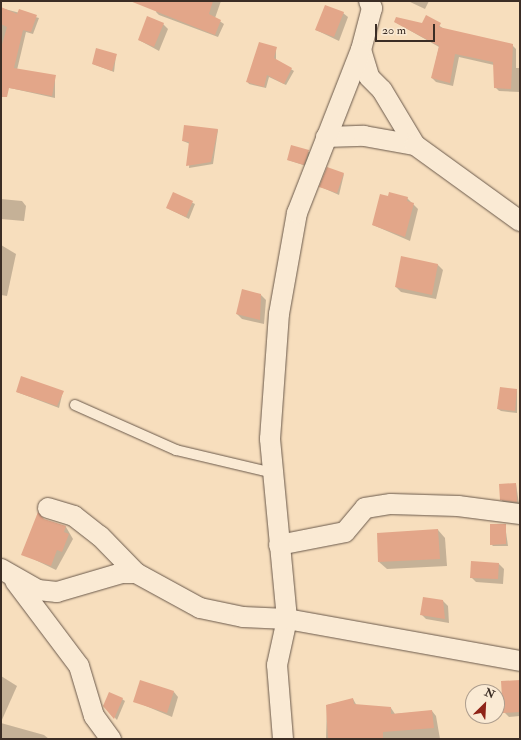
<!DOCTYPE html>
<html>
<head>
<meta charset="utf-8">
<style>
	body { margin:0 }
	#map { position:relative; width:521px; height:740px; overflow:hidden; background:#f7debd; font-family:"IM FELL Double Pica",serif }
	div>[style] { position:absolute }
	.shadow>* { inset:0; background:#0003 }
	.building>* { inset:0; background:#e3a689 }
	.roads { filter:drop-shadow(0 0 1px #6a594b) drop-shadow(0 0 1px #6a594b) }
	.service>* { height:10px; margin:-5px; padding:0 5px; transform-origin:5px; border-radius:5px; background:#faead4 }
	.minor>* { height:20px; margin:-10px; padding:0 10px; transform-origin:10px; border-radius:10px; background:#faead4 }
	span { translate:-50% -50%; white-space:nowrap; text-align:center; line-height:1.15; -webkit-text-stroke:4px #faead4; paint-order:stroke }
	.frame { position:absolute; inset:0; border:2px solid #3b2d25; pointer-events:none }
	.north { position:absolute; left:465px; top:684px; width:40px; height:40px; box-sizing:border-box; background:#faead4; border:1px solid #ae9e8e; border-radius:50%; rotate:24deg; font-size:11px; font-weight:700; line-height:16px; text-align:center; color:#3b2d25 }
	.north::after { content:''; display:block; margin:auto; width:14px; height:18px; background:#8f2418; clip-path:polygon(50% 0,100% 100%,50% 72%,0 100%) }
	.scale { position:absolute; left:375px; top:24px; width:60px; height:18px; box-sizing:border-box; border:2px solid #3b2d25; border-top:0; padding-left:5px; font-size:12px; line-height:14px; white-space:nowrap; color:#3b2d25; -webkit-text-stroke:3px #faead4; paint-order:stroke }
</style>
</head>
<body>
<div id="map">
	<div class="shadow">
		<i style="clip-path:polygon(160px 1px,221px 1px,215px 18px,224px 24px,218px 37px,159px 15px,156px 12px)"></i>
		<i style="clip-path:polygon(408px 1px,429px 1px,425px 9px)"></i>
		<i style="clip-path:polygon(1px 8px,39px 18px,33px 34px,26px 32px,17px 70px,55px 76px,55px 98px,1px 86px)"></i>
		<i style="clip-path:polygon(343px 13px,348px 17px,339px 41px,316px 30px)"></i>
		<i style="clip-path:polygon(427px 17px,444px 29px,512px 45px,516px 49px,516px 68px,520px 68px,520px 92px,499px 91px,495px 87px,494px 65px,459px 57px,453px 86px,436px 82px,432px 78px,439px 47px,395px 22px,422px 24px)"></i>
		<i style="clip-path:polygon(163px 24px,168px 29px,159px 51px,139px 40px)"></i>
		<i style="clip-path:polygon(276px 48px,276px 60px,294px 71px,286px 85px,269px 77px,266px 88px,249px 84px,247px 81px)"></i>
		<i style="clip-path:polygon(116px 55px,114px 72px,93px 64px)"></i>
		<i style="clip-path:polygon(218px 130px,213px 164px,189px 168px,190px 144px,183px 141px)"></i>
		<i style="clip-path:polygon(292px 146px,311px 153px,306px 166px,288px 160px)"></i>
		<i style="clip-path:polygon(344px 174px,339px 195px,321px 187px)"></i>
		<i style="clip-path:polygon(174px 194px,195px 204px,189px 219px,167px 208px)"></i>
		<i style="clip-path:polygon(389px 198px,407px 198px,418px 209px,410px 241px,373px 225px)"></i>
		<i style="clip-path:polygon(1px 199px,22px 201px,26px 206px,24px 221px,1px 219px)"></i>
		<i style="clip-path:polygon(1px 245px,16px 254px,7px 296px,1px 295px)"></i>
		<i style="clip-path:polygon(402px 257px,438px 265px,443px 270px,436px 299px,401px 292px,396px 287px)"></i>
		<i style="clip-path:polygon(261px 295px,266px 300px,264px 324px,242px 319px,237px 314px)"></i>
		<i style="clip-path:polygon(517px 390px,517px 413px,501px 411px,498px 409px)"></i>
		<i style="clip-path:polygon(63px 391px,59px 408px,17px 392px)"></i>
		<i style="clip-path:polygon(519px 420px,520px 420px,520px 444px,519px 443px)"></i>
		<i style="clip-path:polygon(516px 484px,519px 504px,503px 502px,501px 499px)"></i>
		<i style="clip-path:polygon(44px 520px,66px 527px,73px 539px,56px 570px,23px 554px)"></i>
		<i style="clip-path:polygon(505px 525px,508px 546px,493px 546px,491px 544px)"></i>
		<i style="clip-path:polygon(438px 530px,445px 538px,447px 566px,387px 569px,379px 562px)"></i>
		<i style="clip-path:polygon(499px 564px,504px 569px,503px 584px,476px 582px,471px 577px)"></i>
		<i style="clip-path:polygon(443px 601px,448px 606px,449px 623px,426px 619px,421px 614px)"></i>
		<i style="clip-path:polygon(1px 676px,17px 686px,1px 722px)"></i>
		<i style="clip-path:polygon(520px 681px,520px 716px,509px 717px,504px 712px)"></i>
		<i style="clip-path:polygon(174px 692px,178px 697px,172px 717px,134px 701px)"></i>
		<i style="clip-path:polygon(122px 699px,125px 701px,117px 720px,104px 706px)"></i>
		<i style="clip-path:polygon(353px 699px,357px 706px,391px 708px,395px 714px,432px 711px,436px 716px,440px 739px,326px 739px,327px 705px)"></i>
		<i style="clip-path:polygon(1px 723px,44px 735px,49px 739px,1px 739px)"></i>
	</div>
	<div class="building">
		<i style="clip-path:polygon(130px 1px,213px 1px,209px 14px,221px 20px,215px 35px)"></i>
		<i style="clip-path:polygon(325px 5px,344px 12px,334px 37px,315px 30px)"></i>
		<i style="clip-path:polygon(1px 7px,17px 14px,19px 9px,37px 15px,31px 32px,23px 30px,14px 68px,56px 75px,52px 96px,9px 88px,7px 97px,1px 97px,1px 48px,7px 27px,1px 24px)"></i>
		<i style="clip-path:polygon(426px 15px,441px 23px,439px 27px,513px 44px,511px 89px,494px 88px,493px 62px,455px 54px,450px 83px,431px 78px,439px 46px,394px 22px,396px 17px,422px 23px)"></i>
		<i style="clip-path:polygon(147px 16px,164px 23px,154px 47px,138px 40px)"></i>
		<i style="clip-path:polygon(259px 42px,277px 47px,274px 58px,292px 68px,284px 84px,267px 75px,264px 87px,246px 82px)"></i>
		<i style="clip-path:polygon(96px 48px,117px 54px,112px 71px,92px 64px)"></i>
		<i style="clip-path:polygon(184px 125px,218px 129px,211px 162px,186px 166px,189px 142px,182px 141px)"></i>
		<i style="clip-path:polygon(291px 145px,309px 150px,304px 165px,287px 160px)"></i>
		<i style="clip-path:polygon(327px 167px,344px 173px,337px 193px,319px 187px)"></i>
		<i style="clip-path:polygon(173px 192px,193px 201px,186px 217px,166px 208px)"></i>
		<i style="clip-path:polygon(389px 192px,408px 197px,407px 201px,414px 203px,405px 237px,372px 225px,380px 194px,388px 196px)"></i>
		<i style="clip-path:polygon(401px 256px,438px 264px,432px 295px,395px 287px)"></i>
		<i style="clip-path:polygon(242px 289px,261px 294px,260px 320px,236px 314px)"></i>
		<i style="clip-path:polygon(21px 376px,64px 391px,57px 406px,16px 392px)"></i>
		<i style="clip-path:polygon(500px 387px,517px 389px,515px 411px,497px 409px)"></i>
		<i style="clip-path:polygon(516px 483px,517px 502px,500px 500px,499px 484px)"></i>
		<i style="clip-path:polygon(38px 512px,44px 519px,66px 526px,64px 532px,69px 534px,62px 552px,57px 550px,51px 566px,21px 555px)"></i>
		<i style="clip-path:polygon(490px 524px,506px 524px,506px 544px,490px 545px)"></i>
		<i style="clip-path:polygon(438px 529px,440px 559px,378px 562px,377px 533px)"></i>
		<i style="clip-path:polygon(471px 561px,499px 563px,498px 579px,470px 578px)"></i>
		<i style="clip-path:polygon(423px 597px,443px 600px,445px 619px,420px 615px)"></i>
		<i style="clip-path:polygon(140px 680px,174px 691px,167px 713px,133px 702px)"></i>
		<i style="clip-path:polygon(520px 680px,520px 712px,503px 713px,501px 681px)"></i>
		<i style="clip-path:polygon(109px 692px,123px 698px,114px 719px,103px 706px)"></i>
		<i style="clip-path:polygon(353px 698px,354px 704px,391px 707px,391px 714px,432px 710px,434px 728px,383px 732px,383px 739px,328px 739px,326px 705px)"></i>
	</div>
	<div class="roads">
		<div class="service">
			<i style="left:75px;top:405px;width:111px;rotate:24deg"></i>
			<i style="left:176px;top:450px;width:100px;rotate:13.3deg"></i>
		</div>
		<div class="minor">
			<i style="left:369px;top:1px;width:8px;rotate:67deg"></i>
			<i style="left:372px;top:8px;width:43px;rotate:104.7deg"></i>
			<i style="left:361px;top:50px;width:28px;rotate:73deg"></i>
			<i style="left:369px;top:77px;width:18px;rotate:45deg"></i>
			<i style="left:382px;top:90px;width:64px;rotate:59deg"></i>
			<i style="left:326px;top:137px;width:38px;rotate:-2deg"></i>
			<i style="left:364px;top:136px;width:52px;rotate:10deg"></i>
			<i style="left:415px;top:145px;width:130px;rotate:35.9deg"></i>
			<i style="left:48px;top:508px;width:27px;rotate:17deg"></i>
			<i style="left:74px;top:516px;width:33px;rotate:38deg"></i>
			<i style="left:100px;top:536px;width:52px;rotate:45.8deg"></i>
			<i style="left:279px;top:545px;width:67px;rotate:-11.1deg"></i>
			<i style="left:345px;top:532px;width:31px;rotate:-50deg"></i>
			<i style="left:365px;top:508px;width:26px;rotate:-9deg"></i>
			<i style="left:391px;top:504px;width:67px;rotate:1.7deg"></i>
			<i style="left:458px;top:506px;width:63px;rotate:7.4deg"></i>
			<i style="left:1px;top:569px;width:43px;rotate:29.6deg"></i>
			<i style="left:38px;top:590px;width:19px;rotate:6deg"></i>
			<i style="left:57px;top:592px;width:68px;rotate:-16.3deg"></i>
			<i style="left:122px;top:573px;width:14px"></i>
			<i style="left:136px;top:573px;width:73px;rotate:28.7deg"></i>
			<i style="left:200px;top:608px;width:44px;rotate:11.8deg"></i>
			<i style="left:243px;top:617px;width:44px;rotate:2.6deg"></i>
			<i style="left:287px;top:619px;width:237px;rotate:10.2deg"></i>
			<i style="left:15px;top:581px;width:106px;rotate:53deg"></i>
			<i style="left:79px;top:666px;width:52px;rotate:73.3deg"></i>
			<i style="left:94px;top:716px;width:29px;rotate:54deg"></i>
			<i style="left:283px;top:739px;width:74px;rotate:-94.6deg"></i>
			<i style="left:277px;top:665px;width:47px;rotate:-77.7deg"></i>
			<i style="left:287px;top:619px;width:181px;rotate:-95.4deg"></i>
			<i style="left:270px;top:439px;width:125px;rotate:-85.9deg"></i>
			<i style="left:279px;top:314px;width:103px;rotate:-79.9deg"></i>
			<i style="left:297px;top:213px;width:175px;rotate:-68.6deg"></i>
		</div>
	</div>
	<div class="frame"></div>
	<div class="north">N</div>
	<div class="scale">20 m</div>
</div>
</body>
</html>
